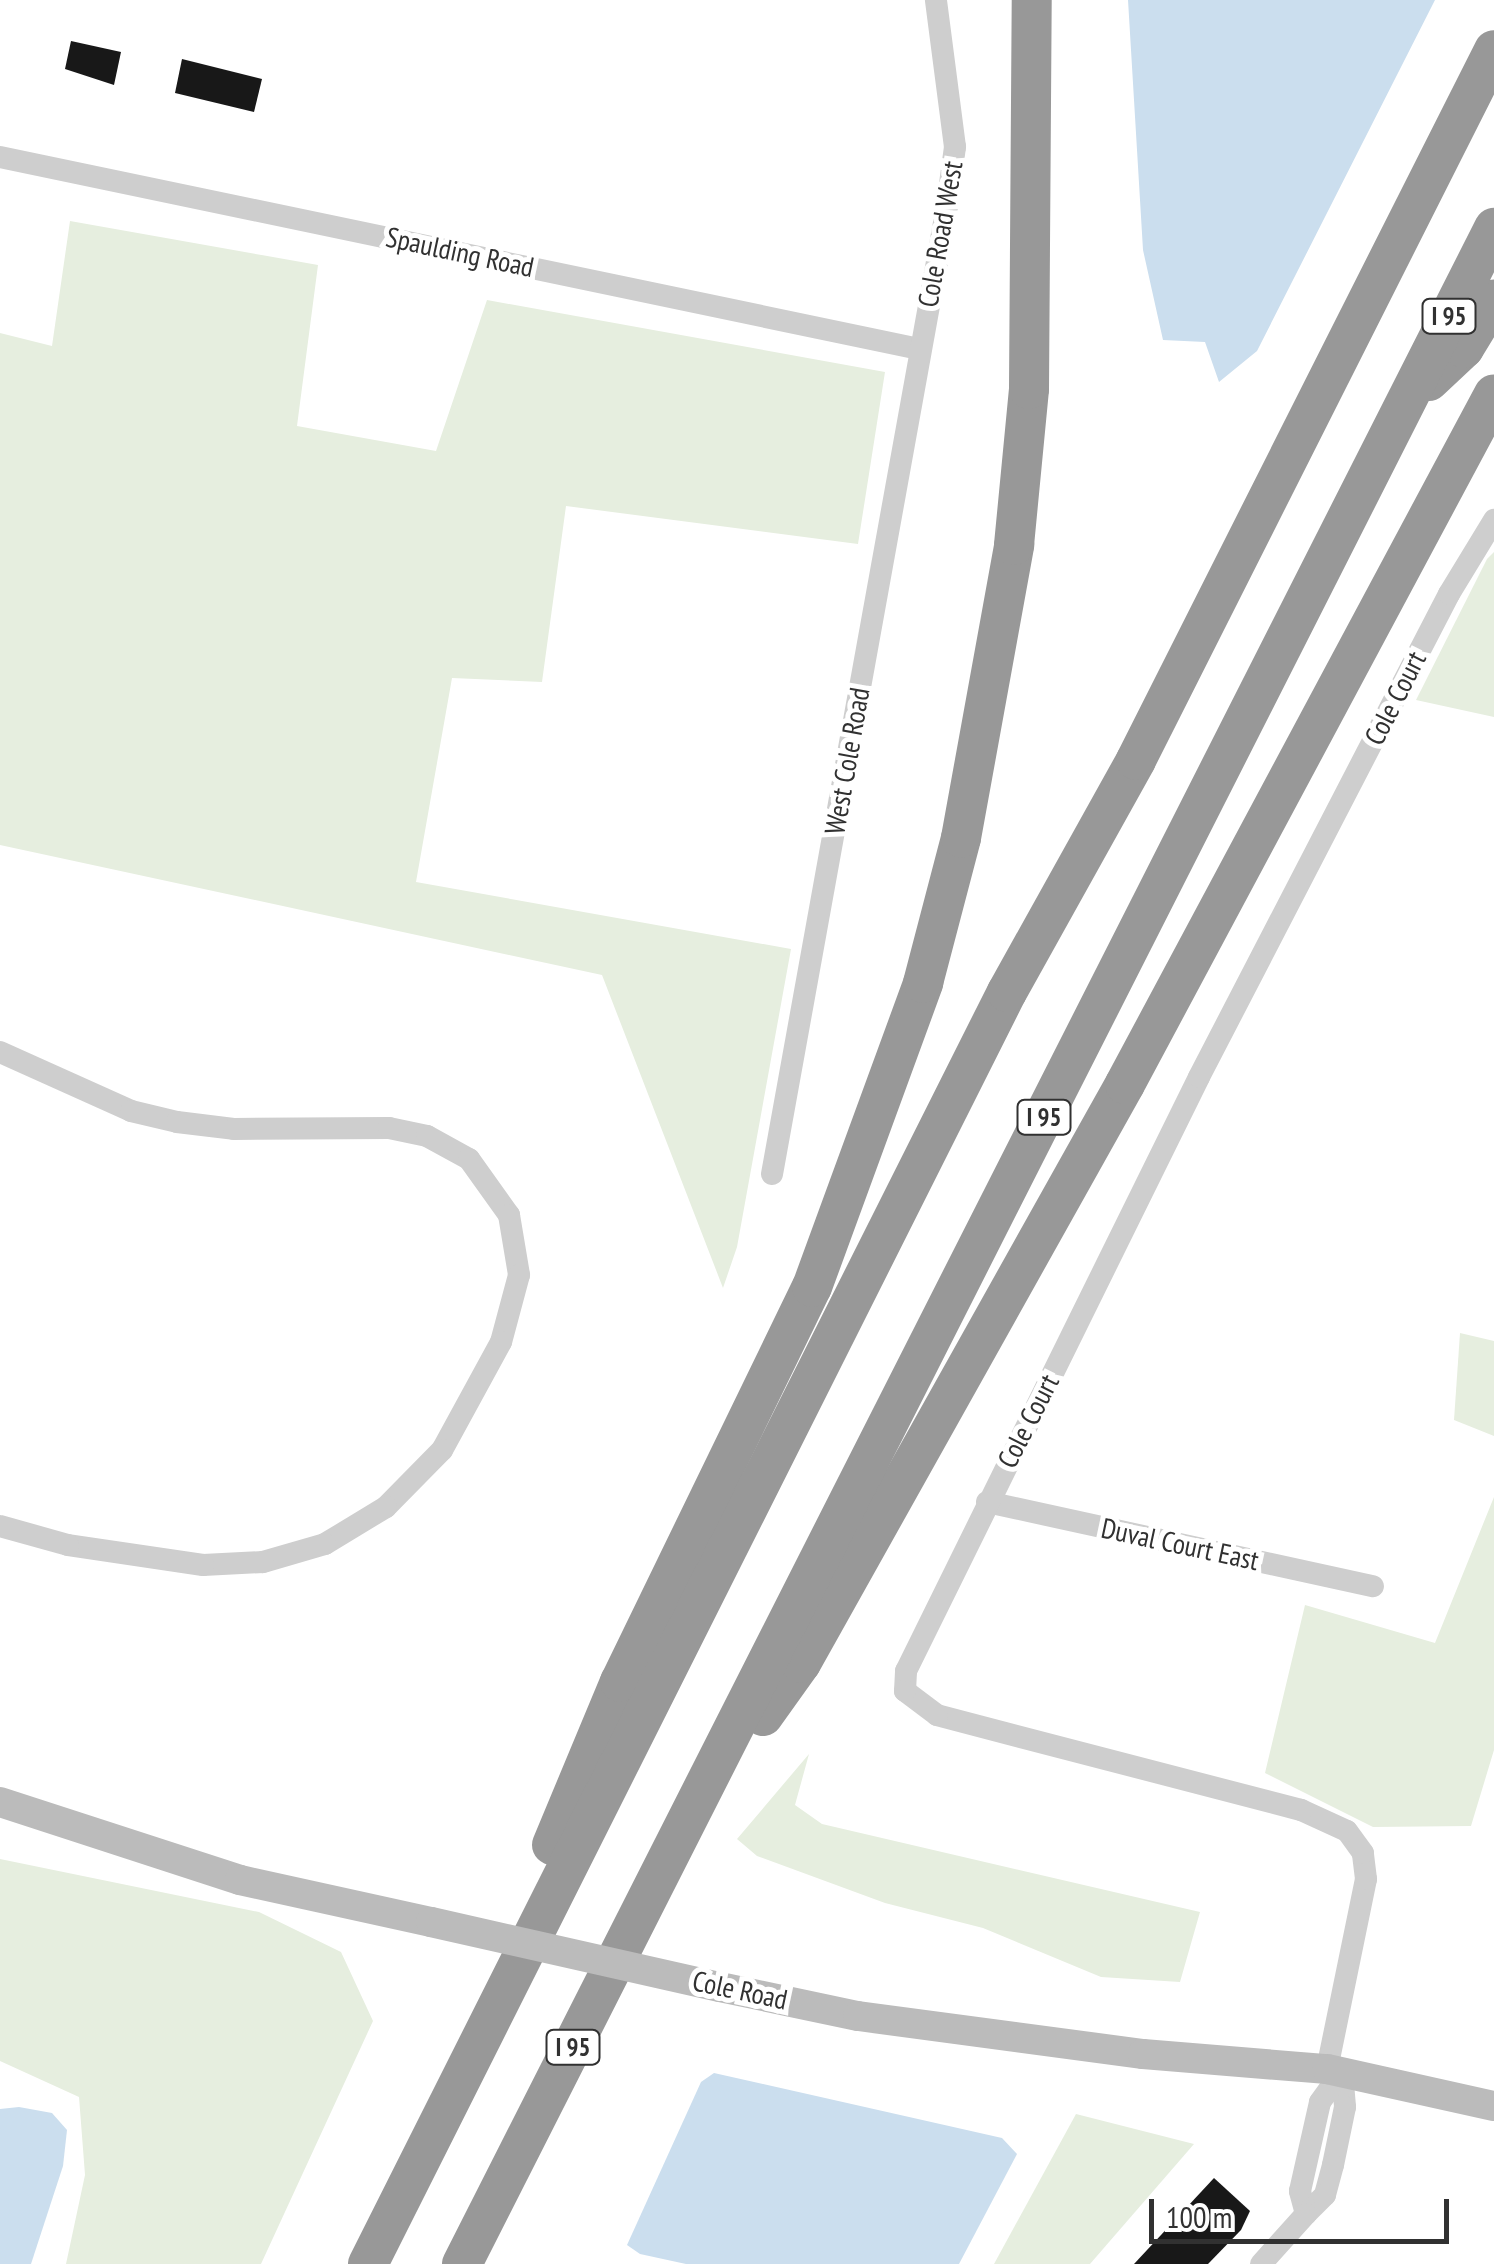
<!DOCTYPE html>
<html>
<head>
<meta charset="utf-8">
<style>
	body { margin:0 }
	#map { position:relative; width:1494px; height:2264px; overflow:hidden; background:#fff; font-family:"PT Sans Narrow",sans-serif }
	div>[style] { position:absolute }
	.green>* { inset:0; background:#e6eedf }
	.water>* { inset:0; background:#cbdeee }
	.building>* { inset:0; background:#181818 }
	.street>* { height:22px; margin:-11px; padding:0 11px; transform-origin:11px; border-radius:11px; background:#cecece }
	.secondary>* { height:30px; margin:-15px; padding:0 15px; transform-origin:15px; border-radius:15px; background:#bbb }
	.highway>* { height:40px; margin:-20px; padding:0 20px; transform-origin:20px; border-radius:20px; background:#989898 }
	.secondary-bridge>* { height:30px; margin:-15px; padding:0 15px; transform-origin:15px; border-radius:15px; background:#bbb }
	span { translate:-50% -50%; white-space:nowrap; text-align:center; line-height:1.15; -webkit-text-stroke:10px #fff; paint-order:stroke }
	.shield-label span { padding:2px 8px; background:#fff; border:2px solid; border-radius:8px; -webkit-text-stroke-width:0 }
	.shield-label { font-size:25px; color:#313131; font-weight:700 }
	.street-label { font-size:28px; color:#313131 }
	.scale { position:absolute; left:1149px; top:2199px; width:300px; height:45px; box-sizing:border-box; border:5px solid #313131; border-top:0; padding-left:12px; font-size:30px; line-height:35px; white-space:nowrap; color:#313131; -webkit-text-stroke:8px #fff; paint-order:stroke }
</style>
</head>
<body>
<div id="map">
	<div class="green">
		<i style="clip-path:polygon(70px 221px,318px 265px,297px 426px,436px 451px,487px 300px,885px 372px,858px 544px,566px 506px,542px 682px,452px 678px,416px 882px,791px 949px,737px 1247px,723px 1288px,602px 975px,0 845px,0 333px,52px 346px)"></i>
		<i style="clip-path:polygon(1494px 552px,1494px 717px,1416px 700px,1487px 559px)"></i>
		<i style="clip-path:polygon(1460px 1333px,1494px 1341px,1494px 1436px,1454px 1420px)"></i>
		<i style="clip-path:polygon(1494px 1497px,1494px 1750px,1471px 1826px,1373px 1827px,1265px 1773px,1305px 1605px,1435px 1643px)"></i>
		<i style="clip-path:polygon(809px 1754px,795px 1805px,822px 1824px,1200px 1912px,1180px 1982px,1101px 1977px,983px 1928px,885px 1903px,757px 1856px,737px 1839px)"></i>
		<i style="clip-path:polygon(0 1859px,259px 1912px,341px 1952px,373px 2021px,261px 2264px,66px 2264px,85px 2175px,79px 2097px,0 2061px)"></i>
		<i style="clip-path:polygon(1076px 2114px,1194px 2144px,1090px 2264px,994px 2264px)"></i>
	</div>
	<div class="water">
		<i style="clip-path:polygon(1128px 0,1435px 0,1257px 351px,1219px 382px,1205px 342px,1163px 340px,1143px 250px)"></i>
		<i style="clip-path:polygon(714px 2073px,1002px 2138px,1017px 2154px,959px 2264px,686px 2264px,640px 2254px,627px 2245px,701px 2082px)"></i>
		<i style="clip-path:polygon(19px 2107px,52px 2113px,67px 2130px,63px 2166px,31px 2264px,0 2264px,0 2109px)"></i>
	</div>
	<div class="building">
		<i style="clip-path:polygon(71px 41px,121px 52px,114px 85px,65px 69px)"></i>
		<i style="clip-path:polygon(182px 59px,262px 79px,254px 112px,175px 93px)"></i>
		<i style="clip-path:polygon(1214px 2178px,1250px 2211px,1241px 2230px,1208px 2264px,1134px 2264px)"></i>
	</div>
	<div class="street">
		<i style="left:0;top:157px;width:939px;rotate:11.8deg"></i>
		<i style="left:0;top:1052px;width:144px;rotate:24.2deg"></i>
		<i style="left:131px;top:1111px;width:47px;rotate:13.4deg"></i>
		<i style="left:177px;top:1122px;width:57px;rotate:7deg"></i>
		<i style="left:234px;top:1129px;width:155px;rotate:-0.4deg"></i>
		<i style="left:389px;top:1128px;width:39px;rotate:12deg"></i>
		<i style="left:427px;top:1136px;width:48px;rotate:28.7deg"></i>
		<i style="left:469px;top:1159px;width:69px;rotate:54.5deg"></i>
		<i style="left:509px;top:1215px;width:61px;rotate:80.5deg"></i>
		<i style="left:519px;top:1275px;width:69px;rotate:105deg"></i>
		<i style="left:501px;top:1342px;width:123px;rotate:118.6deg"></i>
		<i style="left:442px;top:1450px;width:80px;rotate:134.5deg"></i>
		<i style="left:386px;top:1507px;width:71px;rotate:148.8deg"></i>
		<i style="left:325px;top:1544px;width:65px;rotate:163.8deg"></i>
		<i style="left:263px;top:1562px;width:60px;rotate:177.1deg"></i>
		<i style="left:203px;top:1565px;width:136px;rotate:-171.6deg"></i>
		<i style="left:68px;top:1545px;width:71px;rotate:-164.4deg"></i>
		<i style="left:772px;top:1174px;width:984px;rotate:-79.75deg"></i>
		<i style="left:947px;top:206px;width:60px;rotate:-82.3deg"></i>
		<i style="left:955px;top:147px;width:148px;rotate:-97.4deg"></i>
		<i style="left:987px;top:1502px;width:395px;rotate:12.3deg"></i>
		<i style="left:1327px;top:2069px;width:194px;rotate:-78.4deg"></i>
		<i style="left:1366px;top:1879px;width:26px;rotate:-97deg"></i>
		<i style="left:1363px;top:1853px;width:27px;rotate:-126deg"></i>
		<i style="left:1347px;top:1831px;width:51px;rotate:-155.5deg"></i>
		<i style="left:1301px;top:1810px;width:376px;rotate:-165.4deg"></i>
		<i style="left:937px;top:1715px;width:40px;rotate:-143deg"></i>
		<i style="left:905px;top:1691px;width:20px;rotate:-87deg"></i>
		<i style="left:906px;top:1671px;width:662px;rotate:-63.74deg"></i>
		<i style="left:1199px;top:1077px;width:544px;rotate:-62.63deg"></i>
		<i style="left:1449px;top:594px;width:87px;rotate:-58.7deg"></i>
		<i style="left:1342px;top:2072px;width:35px;rotate:85deg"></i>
		<i style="left:1345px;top:2107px;width:59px;rotate:101.7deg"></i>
		<i style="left:1333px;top:2165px;width:31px;rotate:105deg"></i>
		<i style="left:1325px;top:2195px;width:27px;rotate:135deg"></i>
		<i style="left:1306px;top:2214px;width:24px;rotate:-105deg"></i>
		<i style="left:1300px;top:2191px;width:91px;rotate:-77.3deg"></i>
		<i style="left:1320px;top:2102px;width:37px;rotate:-54deg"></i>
		<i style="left:1261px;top:2264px;width:67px;rotate:-48deg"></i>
	</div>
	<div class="secondary">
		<i style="left:0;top:1802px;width:252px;rotate:18deg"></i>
		<i style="left:240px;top:1880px;width:196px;rotate:12.4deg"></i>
		<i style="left:720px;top:1987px;width:141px;rotate:11.9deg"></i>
		<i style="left:858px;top:2016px;width:288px;rotate:7.6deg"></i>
		<i style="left:1143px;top:2054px;width:185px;rotate:4.7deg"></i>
		<i style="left:1327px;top:2069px;width:171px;rotate:12.5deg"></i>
	</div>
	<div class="highway">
		<i style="left:1429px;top:381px;width:48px;rotate:-43.3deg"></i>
		<i style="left:1464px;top:348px;width:57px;rotate:-58.5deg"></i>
		<i style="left:763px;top:1716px;width:65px;rotate:-54.4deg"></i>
		<i style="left:801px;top:1663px;width:663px;rotate:-60.77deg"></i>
		<i style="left:1125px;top:1084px;width:782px;rotate:-61.86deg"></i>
		<i style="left:552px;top:1845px;width:177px;rotate:-67.4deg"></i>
		<i style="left:620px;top:1682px;width:439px;rotate:-64.1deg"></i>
		<i style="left:812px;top:1287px;width:324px;rotate:-69.9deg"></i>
		<i style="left:923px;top:983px;width:150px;rotate:-75.3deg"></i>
		<i style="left:961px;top:838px;width:298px;rotate:-79.7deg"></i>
		<i style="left:1014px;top:545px;width:157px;rotate:-84.5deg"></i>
		<i style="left:1029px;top:389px;width:389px;rotate:-89.6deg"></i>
		<i style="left:368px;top:2264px;width:1423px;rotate:-63.33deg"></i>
		<i style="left:1007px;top:992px;width:265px;rotate:-60.9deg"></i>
		<i style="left:1136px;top:760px;width:795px;rotate:-63.24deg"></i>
		<i style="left:462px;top:2264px;width:2283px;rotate:-63.12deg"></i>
	</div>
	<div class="secondary-bridge">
		<i style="left:431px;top:1922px;width:296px;rotate:12.7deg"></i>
	</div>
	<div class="shield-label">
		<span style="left:1449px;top:316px">I 95</span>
		<span style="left:1044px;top:1117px">I 95</span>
		<span style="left:573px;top:2047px">I 95</span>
	</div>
	<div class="street-label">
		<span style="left:940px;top:234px;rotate:-80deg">Cole Road West</span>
		<span style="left:460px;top:252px;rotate:12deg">Spaulding Road</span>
		<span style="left:1395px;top:698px;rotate:-63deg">Cole Court</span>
		<span style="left:847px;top:761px;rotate:-80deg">West Cole Road</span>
		<span style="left:1028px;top:1421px;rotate:-63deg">Cole Court</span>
		<span style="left:1180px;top:1544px;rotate:12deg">Duval Court East</span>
		<span style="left:740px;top:1990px;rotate:12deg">Cole Road</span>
	</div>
	<div class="scale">100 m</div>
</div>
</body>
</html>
